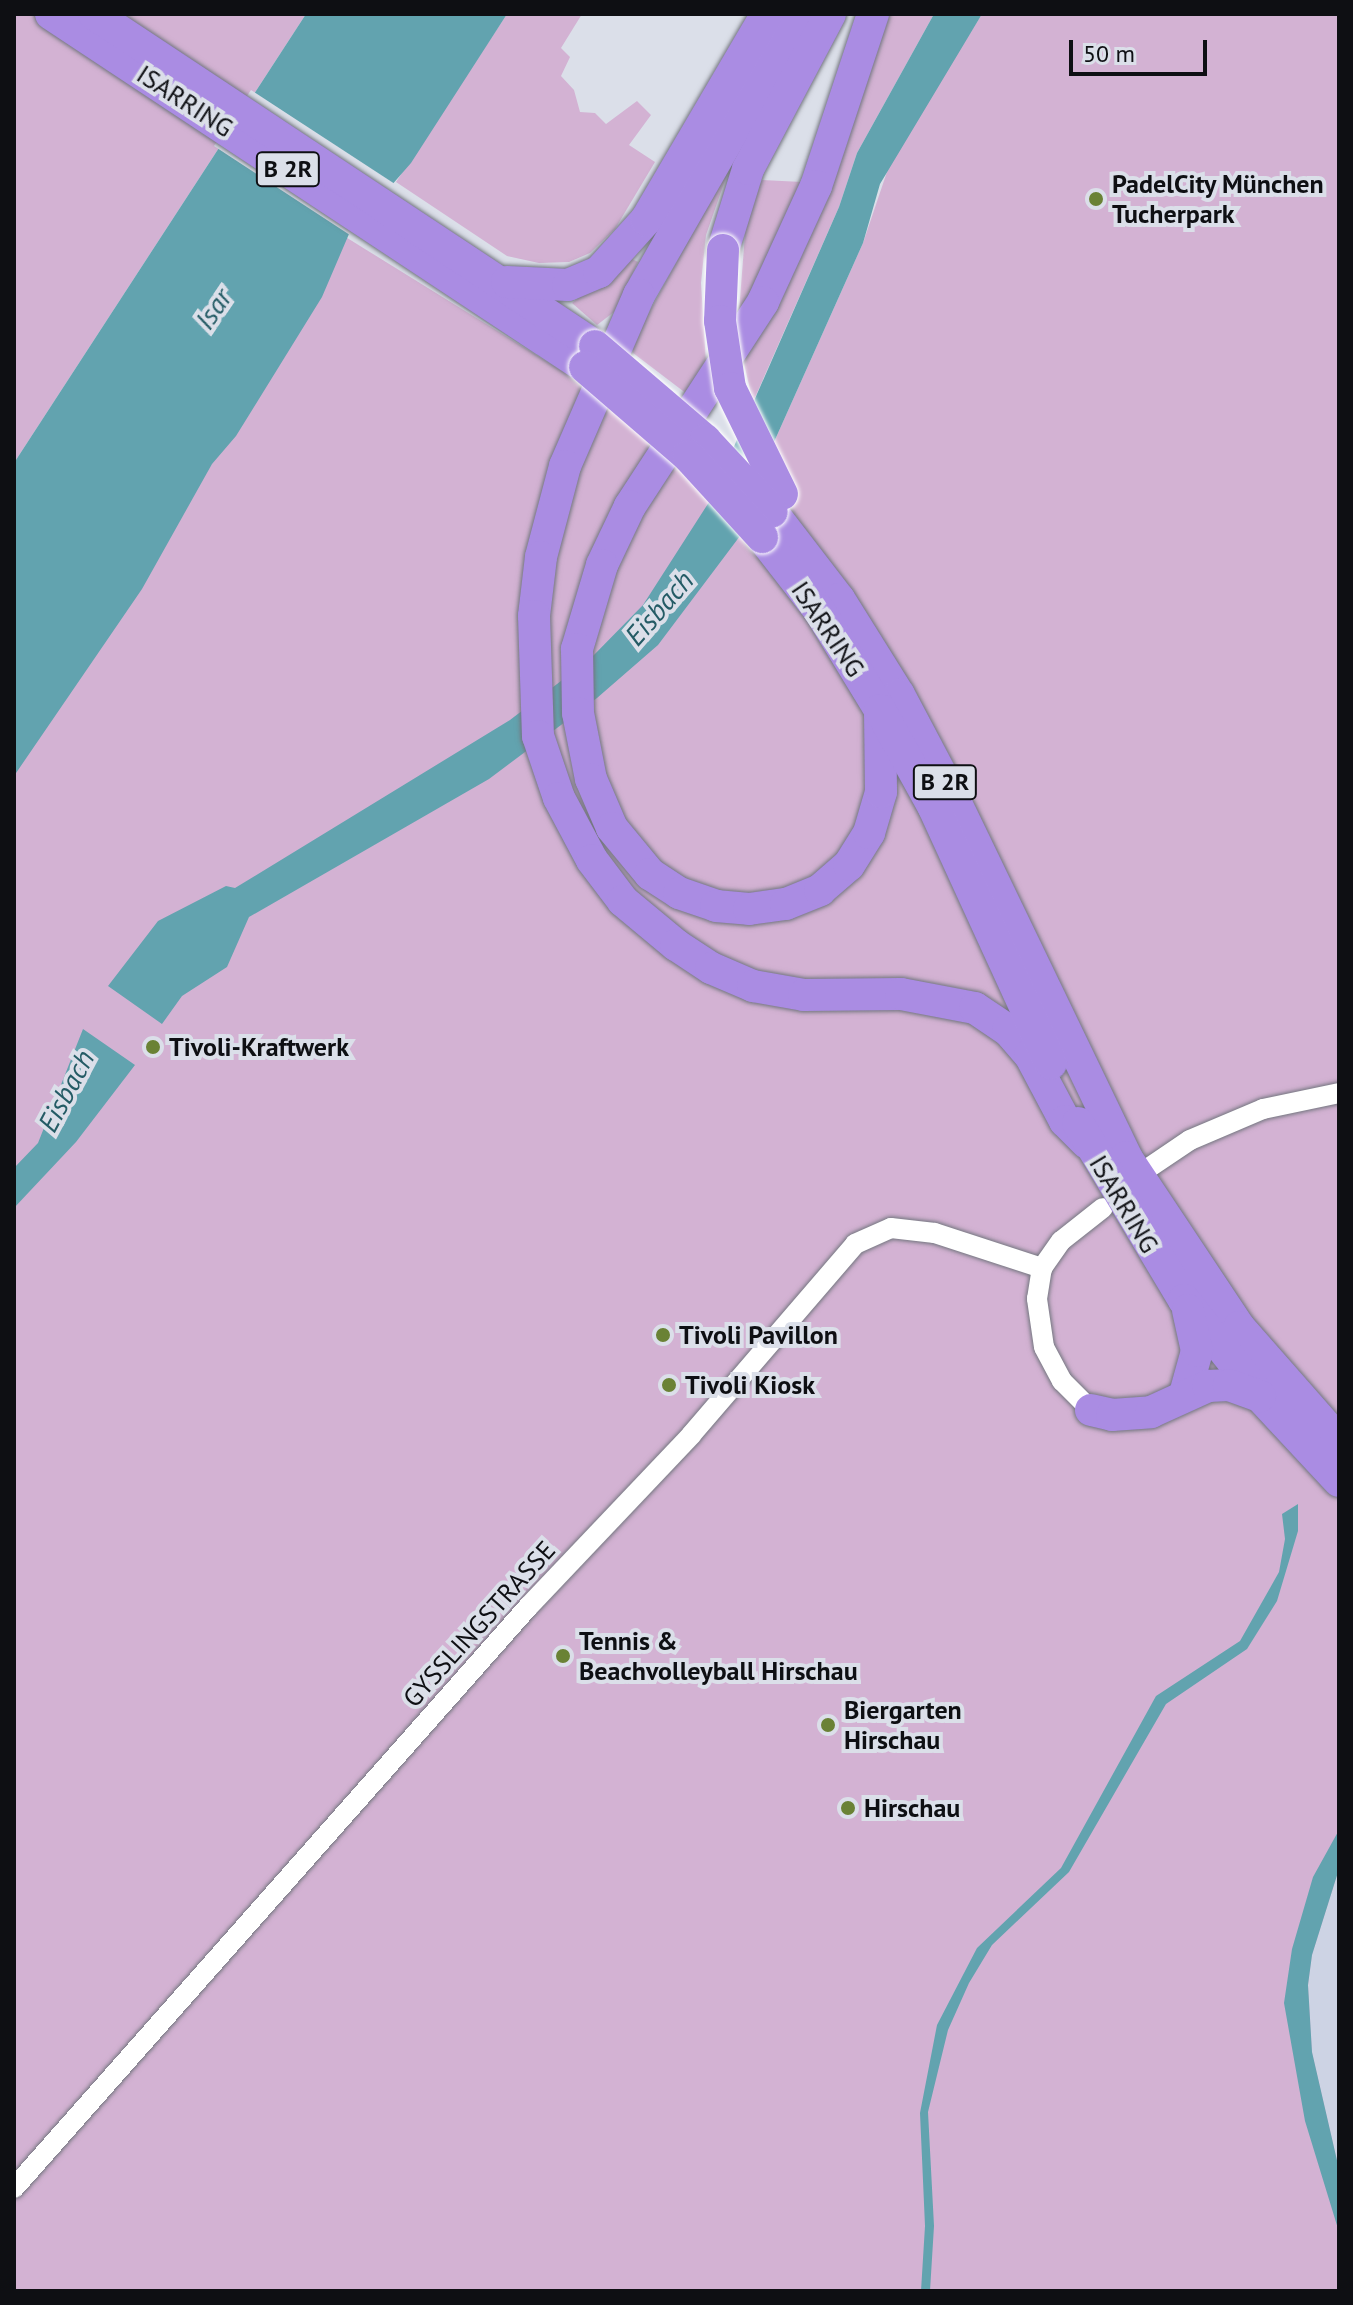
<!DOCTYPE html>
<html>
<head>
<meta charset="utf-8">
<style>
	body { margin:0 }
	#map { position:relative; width:1353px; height:2305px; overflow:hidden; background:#dbdfe9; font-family:"PT Sans",sans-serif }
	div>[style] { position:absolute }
	.built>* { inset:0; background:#cdd3e4 }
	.green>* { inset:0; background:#d3b2d3 }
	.water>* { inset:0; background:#62a3af }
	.pier>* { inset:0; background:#dbdfe9 }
	.roads { filter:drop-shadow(0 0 2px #73767f) drop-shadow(0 0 2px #73767f) }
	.minor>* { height:20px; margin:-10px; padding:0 10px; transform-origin:10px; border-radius:10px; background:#fff }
	.trunk>* { height:32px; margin:-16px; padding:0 16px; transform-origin:16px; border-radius:16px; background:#aa8ce3 }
	.bridges { filter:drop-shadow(0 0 2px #fff) drop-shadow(0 0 2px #fff) }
	.trunk-bridge>* { height:32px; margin:-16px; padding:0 16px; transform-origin:16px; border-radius:16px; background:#aa8ce3 }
	.dots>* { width:22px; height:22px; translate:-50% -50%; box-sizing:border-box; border:4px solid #dbdfe9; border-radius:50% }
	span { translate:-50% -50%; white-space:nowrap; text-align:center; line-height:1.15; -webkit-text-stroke:8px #dbdfe9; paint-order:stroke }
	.shield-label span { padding:2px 6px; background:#dbdfe9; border:2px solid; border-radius:6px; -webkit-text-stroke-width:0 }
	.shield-label { font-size:24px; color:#0e0f13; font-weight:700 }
	.street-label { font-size:26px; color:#0e0f13 }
	.poi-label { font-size:26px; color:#0e0f13; font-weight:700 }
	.left { translate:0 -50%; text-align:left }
	.water-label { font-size:28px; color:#245b65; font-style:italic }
	.frame { position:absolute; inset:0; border:16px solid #0e0f13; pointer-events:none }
	.scale { position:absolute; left:1069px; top:40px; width:138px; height:36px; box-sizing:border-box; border:4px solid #0e0f13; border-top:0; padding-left:10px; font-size:24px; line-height:28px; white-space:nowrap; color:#0e0f13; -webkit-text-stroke:6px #dbdfe9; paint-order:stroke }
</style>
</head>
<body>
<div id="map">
	<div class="built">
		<i style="clip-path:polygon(1339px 1869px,1339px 2169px,1312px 2052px,1308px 1985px,1312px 1955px)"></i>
	</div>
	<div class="green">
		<i style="clip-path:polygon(14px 14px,306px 14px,14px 463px)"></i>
		<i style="clip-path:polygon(507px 14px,582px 14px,561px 48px,570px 57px,561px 76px,574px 90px,580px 112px,595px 113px,606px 124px,637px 101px,651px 115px,629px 145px,655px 162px,615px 229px,590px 253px,569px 262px,539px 263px,507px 256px,396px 182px)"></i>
		<i style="clip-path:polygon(890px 14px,934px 14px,857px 153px,839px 207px,753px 402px,741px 351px,739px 311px,747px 209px,762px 180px,822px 183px)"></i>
		<i style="clip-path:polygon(982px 14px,1339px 14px,1339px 1869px,1312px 1955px,1308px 1985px,1312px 2052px,1339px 2169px,1339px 2291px,14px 2291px,14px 752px,344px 236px,578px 381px,671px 461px,774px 442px,863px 243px,891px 160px)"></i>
		<i style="clip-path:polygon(732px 160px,706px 235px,701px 283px,706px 362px,687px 394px,633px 353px,633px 342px)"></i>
		<i style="clip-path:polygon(630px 258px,638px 262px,614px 312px,597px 325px,572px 303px)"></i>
	</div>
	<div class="water">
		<i style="clip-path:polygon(306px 14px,507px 14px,411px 163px,349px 234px,322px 297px,236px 436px,212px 464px,142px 589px,14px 776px,14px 463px)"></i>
		<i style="clip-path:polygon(934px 14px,982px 14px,880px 184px,863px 243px,774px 442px,743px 532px,658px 645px,597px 698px,489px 779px,249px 917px,227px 967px,182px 996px,162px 1024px,108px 986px,158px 921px,226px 886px,235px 888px,510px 720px,591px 658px,643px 605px,711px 499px,839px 207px,857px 153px)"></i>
		<i style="clip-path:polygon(83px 1029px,135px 1065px,76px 1142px,14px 1208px,14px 1168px,38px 1143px)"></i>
		<i style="clip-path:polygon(1298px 1504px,1298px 1531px,1277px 1601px,1247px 1649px,1166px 1704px,1069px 1872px,992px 1945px,969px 1983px,948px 2030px,928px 2112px,934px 2226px,930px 2291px,921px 2291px,925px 2226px,920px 2113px,937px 2025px,977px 1948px,1061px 1868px,1156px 1696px,1240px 1641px,1279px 1572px,1285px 1539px,1282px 1514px)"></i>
		<i style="clip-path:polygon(1339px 1830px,1339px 1869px,1312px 1955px,1308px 1985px,1312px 2052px,1339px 2169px,1339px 2232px,1305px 2121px,1284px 2003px,1292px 1949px,1313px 1877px)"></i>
	</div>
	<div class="pier">
		<i style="clip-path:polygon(251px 90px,398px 186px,353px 237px,214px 146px)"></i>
	</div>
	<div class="roads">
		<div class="minor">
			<i style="left:1150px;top:1167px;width:48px;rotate:-34deg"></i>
			<i style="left:1190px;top:1140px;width:79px;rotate:-23deg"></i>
			<i style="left:1263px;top:1109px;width:78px;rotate:-11.9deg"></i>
			<i style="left:1091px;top:1410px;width:41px;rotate:-135deg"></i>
			<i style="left:1062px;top:1381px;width:38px;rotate:-118deg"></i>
			<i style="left:1044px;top:1347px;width:49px;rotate:-98.3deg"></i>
			<i style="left:1037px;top:1299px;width:31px;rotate:-81deg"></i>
			<i style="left:1042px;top:1268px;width:33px;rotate:-55deg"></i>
			<i style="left:1061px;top:1241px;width:53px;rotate:-38.2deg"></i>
			<i style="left:14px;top:2188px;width:777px;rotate:-48.5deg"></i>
			<i style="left:529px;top:1606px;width:236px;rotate:-46.5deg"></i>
			<i style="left:691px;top:1435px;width:252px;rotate:-49.3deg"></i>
			<i style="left:855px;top:1244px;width:39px;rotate:-24deg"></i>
			<i style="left:891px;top:1228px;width:44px;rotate:6.5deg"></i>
			<i style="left:935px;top:1233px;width:113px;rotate:18.1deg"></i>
		</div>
		<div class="trunk">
			<i style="left:51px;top:14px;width:640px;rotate:33.47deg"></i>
			<i style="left:94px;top:14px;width:601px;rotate:33.53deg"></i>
			<i style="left:800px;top:14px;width:324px;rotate:119.8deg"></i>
			<i style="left:639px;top:295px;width:186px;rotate:113.4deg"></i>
			<i style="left:565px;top:466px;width:94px;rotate:104.8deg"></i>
			<i style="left:541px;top:557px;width:59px;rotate:96.8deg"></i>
			<i style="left:534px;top:616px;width:120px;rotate:88.1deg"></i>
			<i style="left:538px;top:736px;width:65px;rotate:71.3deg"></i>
			<i style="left:559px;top:798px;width:70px;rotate:62deg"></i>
			<i style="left:592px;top:860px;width:51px;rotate:52.9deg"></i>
			<i style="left:623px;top:901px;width:69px;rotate:39.7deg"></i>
			<i style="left:676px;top:945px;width:42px;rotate:33.3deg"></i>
			<i style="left:711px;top:968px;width:46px;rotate:23.2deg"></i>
			<i style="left:753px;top:986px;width:52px;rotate:10deg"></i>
			<i style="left:804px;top:995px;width:97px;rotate:-0.6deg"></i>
			<i style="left:901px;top:994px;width:75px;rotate:10.7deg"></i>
			<i style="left:975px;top:1008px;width:40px;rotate:34deg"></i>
			<i style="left:1008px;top:1030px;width:33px;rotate:49deg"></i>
			<i style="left:1030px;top:1055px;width:75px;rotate:62.1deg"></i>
			<i style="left:1065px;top:1121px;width:31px;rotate:45deg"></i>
			<i style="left:873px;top:14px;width:181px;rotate:108.3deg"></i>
			<i style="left:816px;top:186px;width:128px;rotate:114.6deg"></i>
			<i style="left:763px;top:302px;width:244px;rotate:123.1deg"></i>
			<i style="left:630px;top:506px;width:65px;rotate:115.4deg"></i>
			<i style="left:602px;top:565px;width:88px;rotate:106.6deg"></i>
			<i style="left:577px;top:649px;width:64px;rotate:89.1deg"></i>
			<i style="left:578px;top:713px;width:67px;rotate:78.9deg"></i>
			<i style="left:591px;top:779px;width:53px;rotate:66.8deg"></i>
			<i style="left:612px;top:828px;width:60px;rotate:50.4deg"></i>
			<i style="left:650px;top:874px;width:35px;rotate:33deg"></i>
			<i style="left:679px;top:893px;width:39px;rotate:19deg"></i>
			<i style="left:716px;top:906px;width:33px;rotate:5deg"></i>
			<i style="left:749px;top:909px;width:37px;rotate:-8deg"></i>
			<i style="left:786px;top:904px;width:37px;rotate:-22deg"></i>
			<i style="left:820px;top:890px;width:38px;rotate:-41deg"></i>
			<i style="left:849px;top:865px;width:38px;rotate:-58deg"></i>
			<i style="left:869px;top:833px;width:43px;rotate:-73.7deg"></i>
			<i style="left:881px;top:792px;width:82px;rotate:-90.7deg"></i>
			<i style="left:723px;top:250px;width:85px;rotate:-72.8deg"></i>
			<i style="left:748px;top:169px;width:175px;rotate:-62.1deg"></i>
			<i style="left:507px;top:282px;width:61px;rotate:2.8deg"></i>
			<i style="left:568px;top:285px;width:34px;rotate:-23deg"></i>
			<i style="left:599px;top:272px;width:70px;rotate:-47.9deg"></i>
			<i style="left:646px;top:220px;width:239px;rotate:-59.6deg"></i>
			<i style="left:772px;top:512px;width:110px;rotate:52.4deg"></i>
			<i style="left:839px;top:599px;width:113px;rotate:58deg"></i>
			<i style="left:899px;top:695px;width:118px;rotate:62.1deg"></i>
			<i style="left:954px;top:799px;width:397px;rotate:64.3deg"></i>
			<i style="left:1126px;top:1157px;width:204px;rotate:56.4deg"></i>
			<i style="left:1239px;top:1327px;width:152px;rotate:48.7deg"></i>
			<i style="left:762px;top:537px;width:93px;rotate:52deg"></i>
			<i style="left:819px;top:610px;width:117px;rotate:58.6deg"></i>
			<i style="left:880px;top:710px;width:112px;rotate:61.1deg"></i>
			<i style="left:934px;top:808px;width:281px;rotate:65.4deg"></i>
			<i style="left:1078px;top:1123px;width:206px;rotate:59.1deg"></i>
			<i style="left:1184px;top:1300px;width:122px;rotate:51.6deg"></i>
			<i style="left:1260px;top:1396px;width:116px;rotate:47.1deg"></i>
			<i style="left:1185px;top:1394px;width:45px;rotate:-74.4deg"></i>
			<i style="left:1197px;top:1351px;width:42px;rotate:-102.4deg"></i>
			<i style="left:1091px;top:1410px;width:22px;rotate:13deg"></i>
			<i style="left:1112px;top:1415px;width:39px;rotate:-4deg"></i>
			<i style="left:1151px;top:1412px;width:63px;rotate:-24.5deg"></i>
			<i style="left:1208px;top:1386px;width:21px;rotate:-3deg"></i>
			<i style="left:1229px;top:1385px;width:33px;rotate:20deg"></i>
		</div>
	</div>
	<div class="bridges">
		<div class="trunk-bridge">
			<i style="left:723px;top:250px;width:71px;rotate:92.4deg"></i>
			<i style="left:720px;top:321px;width:68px;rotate:81.5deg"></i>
			<i style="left:730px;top:388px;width:118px;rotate:63.9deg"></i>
			<i style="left:595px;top:346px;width:145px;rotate:40.5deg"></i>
			<i style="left:705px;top:440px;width:98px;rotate:47.1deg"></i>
			<i style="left:585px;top:367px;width:136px;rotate:40.8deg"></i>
			<i style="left:688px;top:456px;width:110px;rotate:47.6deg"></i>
		</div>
	</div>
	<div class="dots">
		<i style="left:1096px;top:199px;background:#6a8235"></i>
		<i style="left:153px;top:1047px;background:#6a8235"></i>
		<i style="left:663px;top:1335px;background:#6a8235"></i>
		<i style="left:669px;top:1385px;background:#6a8235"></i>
		<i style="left:563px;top:1656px;background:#6a8235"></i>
		<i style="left:828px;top:1725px;background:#6a8235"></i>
		<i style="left:848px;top:1808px;background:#6a8235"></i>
	</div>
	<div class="shield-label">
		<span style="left:288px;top:169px">B 2R</span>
		<span style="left:945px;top:782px">B 2R</span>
	</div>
	<div class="street-label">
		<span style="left:185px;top:101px;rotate:33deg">ISARRING</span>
		<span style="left:828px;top:629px;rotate:56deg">ISARRING</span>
		<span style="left:1124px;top:1204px;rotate:59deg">ISARRING</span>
		<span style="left:479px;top:1624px;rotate:-48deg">GYSSLINGSTRASSE</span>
	</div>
	<div class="poi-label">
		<span class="left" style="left:1112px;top:199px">PadelCity München<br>Tucherpark</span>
		<span class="left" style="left:169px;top:1047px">Tivoli-Kraftwerk</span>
		<span class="left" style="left:679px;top:1335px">Tivoli Pavillon</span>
		<span class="left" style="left:685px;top:1385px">Tivoli Kiosk</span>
		<span class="left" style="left:579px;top:1656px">Tennis &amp;<br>Beachvolleyball Hirschau</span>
		<span class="left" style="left:844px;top:1725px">Biergarten<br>Hirschau</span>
		<span class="left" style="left:864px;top:1808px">Hirschau</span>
	</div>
	<div class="water-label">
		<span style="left:213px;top:309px;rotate:-56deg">Isar</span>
		<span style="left:659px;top:608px;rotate:-49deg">Eisbach</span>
		<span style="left:66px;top:1091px;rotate:-62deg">Eisbach</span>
	</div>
	<div class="frame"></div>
	<div class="scale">50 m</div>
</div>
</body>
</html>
